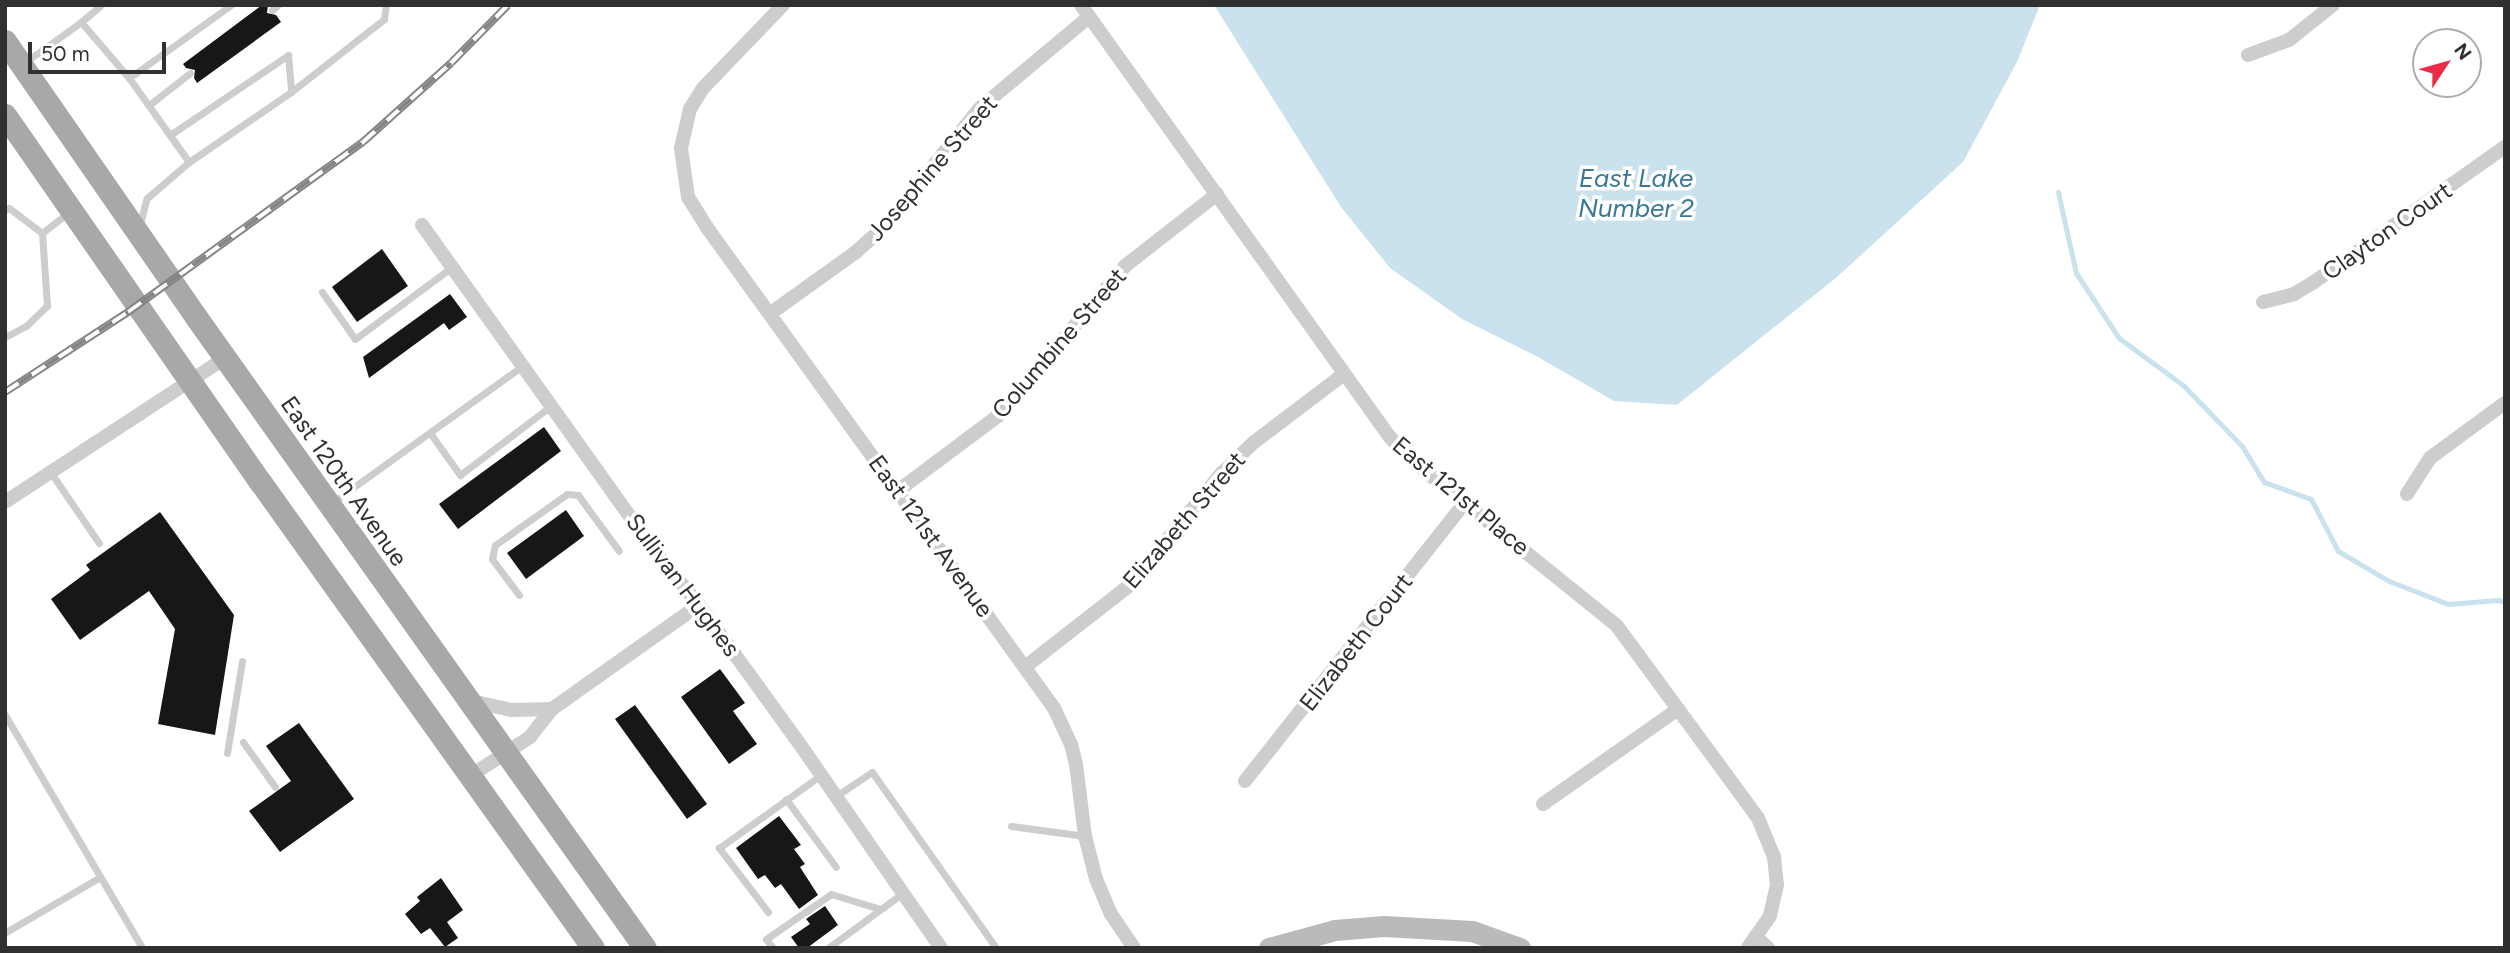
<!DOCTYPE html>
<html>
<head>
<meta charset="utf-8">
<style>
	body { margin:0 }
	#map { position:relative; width:2510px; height:953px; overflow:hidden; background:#fff; font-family:Figtree,sans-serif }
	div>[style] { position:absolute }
	.water>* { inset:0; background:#c9e2ee }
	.stream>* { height:5px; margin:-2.5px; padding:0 2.5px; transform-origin:2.5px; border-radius:2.5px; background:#c9e2ee }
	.building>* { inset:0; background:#171717 }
	.lane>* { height:7px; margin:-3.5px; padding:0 3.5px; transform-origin:3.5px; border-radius:3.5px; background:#cdcdcd }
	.street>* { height:14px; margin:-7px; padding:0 7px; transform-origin:7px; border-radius:7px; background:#cdcdcd }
	.secondary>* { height:21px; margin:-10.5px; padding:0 10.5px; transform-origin:10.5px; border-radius:10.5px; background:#bababa }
	.primary>* { height:23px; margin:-11.5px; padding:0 11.5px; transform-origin:11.5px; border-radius:11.5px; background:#a8a8a8 }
	.rail>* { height:8px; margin-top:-4px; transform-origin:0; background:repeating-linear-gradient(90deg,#fff 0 16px,#858585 0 32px); box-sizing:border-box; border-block:2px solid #858585 }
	span { translate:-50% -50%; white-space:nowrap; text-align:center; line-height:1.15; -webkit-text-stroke:7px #fff; paint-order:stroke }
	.street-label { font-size:24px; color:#303030 }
	.water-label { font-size:26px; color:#3a7896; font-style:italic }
	.frame { position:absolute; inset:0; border:7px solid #303030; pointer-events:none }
	.north { position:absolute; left:2412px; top:28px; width:70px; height:70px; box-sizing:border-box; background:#fff; border:2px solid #acacac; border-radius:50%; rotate:54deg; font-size:19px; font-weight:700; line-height:28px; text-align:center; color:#303030 }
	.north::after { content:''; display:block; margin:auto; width:24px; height:32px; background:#ec2c46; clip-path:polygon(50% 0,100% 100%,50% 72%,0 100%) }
	.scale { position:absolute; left:28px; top:42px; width:138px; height:32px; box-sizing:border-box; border:4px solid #303030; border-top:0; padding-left:9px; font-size:21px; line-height:24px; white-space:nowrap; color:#303030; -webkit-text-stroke:5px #fff; paint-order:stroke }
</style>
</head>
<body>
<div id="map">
	<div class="water">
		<i style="clip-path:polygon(1214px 5px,2040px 5px,2017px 62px,1963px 162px,1837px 277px,1677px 405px,1614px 401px,1538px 357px,1462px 319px,1390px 268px,1341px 207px)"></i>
	</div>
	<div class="stream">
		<i style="left:2058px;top:192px;width:83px;rotate:77.5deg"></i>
		<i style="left:2076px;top:273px;width:78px;rotate:56.5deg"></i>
		<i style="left:2119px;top:338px;width:81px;rotate:36.4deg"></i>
		<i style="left:2184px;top:386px;width:83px;rotate:46deg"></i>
		<i style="left:2242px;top:446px;width:42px;rotate:58.6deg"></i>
		<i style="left:2264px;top:482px;width:50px;rotate:19.9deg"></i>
		<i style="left:2311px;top:499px;width:59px;rotate:62.6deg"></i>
		<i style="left:2338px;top:551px;width:59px;rotate:30.5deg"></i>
		<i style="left:2389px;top:581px;width:63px;rotate:21.3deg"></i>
		<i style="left:2448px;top:604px;width:50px;rotate:-4.6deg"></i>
		<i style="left:2498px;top:600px;width:7px;rotate:16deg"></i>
	</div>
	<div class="building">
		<i style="clip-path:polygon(262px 5px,268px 5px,267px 13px,276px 15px,281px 22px,197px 83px,194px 78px,195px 70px,186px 68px,183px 64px)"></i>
		<i style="clip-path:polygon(382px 249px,408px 286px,357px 322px,332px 287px)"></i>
		<i style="clip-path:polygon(450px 294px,467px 317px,449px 330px,444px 323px,369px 378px,363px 357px)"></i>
		<i style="clip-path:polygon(544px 427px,561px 451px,458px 529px,439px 504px)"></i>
		<i style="clip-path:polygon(566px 510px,584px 536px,526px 579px,507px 553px)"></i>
		<i style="clip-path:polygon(160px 512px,234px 615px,215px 735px,158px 724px,175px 629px,149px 591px,80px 640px,51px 599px,90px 570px,86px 565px)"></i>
		<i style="clip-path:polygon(720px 669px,745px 703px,733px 711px,757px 744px,729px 764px,681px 697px)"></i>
		<i style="clip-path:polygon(635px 705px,707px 804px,687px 819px,615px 719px)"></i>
		<i style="clip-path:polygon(299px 723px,354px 799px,280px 852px,249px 811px,291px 781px,266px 746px)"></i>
		<i style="clip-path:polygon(779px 816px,801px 845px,794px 849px,805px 864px,800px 867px,818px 895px,799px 909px,781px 884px,775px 888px,765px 875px,758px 879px,736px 848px)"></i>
		<i style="clip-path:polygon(441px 878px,463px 910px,447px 922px,458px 938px,445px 947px,430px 928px,421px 934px,405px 914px,420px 901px,417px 897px)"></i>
		<i style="clip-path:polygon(825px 906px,838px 925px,807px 948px,799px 948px,791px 937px,810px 924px,806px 919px)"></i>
	</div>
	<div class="lane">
		<i style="left:272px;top:10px;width:8px;rotate:-40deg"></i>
		<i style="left:81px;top:22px;width:26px;rotate:-40deg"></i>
		<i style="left:288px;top:55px;width:37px;rotate:85deg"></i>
		<i style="left:24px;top:63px;width:70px;rotate:-35.7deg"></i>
		<i style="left:81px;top:22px;width:74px;rotate:49.4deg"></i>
		<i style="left:129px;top:78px;width:125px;rotate:-35.6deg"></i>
		<i style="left:129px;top:78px;width:103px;rotate:54.5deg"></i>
		<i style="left:149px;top:105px;width:52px;rotate:-38deg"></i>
		<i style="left:170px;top:135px;width:143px;rotate:-34.1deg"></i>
		<i style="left:5px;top:210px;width:4px;rotate:-27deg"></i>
		<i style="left:9px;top:208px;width:41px;rotate:37.1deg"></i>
		<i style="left:139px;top:227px;width:30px;rotate:-75deg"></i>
		<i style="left:147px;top:198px;width:55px;rotate:-40.6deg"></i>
		<i style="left:189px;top:162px;width:124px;rotate:-34.5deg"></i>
		<i style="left:291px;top:92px;width:118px;rotate:-38.1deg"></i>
		<i style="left:384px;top:19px;width:14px;rotate:-82deg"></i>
		<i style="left:322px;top:292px;width:57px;rotate:54.9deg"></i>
		<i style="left:355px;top:339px;width:121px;rotate:-36.6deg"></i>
		<i style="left:5px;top:337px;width:24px;rotate:-28deg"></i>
		<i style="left:26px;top:326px;width:29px;rotate:-44deg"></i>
		<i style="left:47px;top:306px;width:73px;rotate:-93.9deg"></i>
		<i style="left:42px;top:233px;width:33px;rotate:-38deg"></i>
		<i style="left:430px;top:433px;width:52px;rotate:54.5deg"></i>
		<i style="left:460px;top:475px;width:114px;rotate:-37.2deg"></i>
		<i style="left:51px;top:473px;width:85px;rotate:55.6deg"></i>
		<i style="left:333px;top:502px;width:233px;rotate:-35.7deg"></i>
		<i style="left:519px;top:595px;width:45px;rotate:-126.9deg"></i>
		<i style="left:492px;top:559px;width:14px;rotate:-78deg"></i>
		<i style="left:495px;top:545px;width:88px;rotate:-35.3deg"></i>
		<i style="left:567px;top:494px;width:11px;rotate:5deg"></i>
		<i style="left:578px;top:495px;width:69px;rotate:53.8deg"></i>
		<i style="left:5px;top:715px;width:270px;rotate:59.5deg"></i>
		<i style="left:243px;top:742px;width:55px;rotate:54.6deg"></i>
		<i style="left:227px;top:753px;width:93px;rotate:-80.7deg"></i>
		<i style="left:836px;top:796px;width:43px;rotate:-33.7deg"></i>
		<i style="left:872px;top:772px;width:215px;rotate:54.8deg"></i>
		<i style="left:786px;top:799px;width:84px;rotate:53.7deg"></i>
		<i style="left:1011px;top:826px;width:75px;rotate:7.7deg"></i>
		<i style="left:768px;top:912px;width:81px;rotate:-127.4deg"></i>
		<i style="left:719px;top:848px;width:125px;rotate:-35.6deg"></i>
		<i style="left:6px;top:932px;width:109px;rotate:-30.3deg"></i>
		<i style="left:773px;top:948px;width:11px;rotate:-128deg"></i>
		<i style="left:766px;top:939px;width:79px;rotate:-34.7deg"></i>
		<i style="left:831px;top:894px;width:51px;rotate:17deg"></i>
		<i style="left:828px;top:948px;width:93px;rotate:-36.3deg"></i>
	</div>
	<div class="street">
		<i style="left:783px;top:5px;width:115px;rotate:133.9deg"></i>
		<i style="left:703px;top:88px;width:25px;rotate:122deg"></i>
		<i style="left:690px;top:109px;width:40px;rotate:103deg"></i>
		<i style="left:681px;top:148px;width:49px;rotate:81.9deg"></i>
		<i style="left:688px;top:197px;width:38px;rotate:58deg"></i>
		<i style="left:708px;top:229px;width:591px;rotate:54.16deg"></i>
		<i style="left:1054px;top:708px;width:40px;rotate:65deg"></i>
		<i style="left:1071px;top:744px;width:21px;rotate:76deg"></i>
		<i style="left:1076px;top:764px;width:73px;rotate:82.9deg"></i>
		<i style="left:1085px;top:836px;width:44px;rotate:75.7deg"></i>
		<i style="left:1096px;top:879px;width:38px;rotate:67deg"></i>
		<i style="left:1111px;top:914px;width:41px;rotate:55.9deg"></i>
		<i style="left:1081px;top:5px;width:530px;rotate:54.45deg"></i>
		<i style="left:1389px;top:436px;width:30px;rotate:48deg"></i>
		<i style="left:1409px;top:458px;width:267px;rotate:38.9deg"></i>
		<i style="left:1617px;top:626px;width:238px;rotate:53.7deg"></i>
		<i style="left:1758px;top:818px;width:42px;rotate:67.7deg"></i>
		<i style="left:1774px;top:857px;width:28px;rotate:84deg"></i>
		<i style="left:1777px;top:885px;width:32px;rotate:103deg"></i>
		<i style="left:1770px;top:916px;width:39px;rotate:125deg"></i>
		<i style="left:2248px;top:55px;width:44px;rotate:-20.1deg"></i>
		<i style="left:2289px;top:40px;width:56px;rotate:-38.5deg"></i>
		<i style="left:422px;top:225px;width:399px;rotate:54.5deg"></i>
		<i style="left:654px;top:550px;width:71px;rotate:50.7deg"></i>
		<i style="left:699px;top:605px;width:170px;rotate:54.1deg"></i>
		<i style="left:799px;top:743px;width:249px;rotate:55.3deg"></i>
		<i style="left:2263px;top:302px;width:32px;rotate:-14deg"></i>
		<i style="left:2294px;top:294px;width:23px;rotate:-31deg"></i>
		<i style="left:2314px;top:282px;width:234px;rotate:-35.3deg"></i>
		<i style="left:771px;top:313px;width:105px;rotate:-35.7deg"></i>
		<i style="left:856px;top:252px;width:38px;rotate:-42deg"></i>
		<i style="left:884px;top:227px;width:153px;rotate:-51.1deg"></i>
		<i style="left:980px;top:108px;width:142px;rotate:-39.9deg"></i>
		<i style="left:899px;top:490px;width:124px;rotate:-36.8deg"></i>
		<i style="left:998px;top:416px;width:197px;rotate:-49.7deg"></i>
		<i style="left:1125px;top:266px;width:117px;rotate:-38deg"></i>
		<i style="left:2407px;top:494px;width:43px;rotate:-57.4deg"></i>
		<i style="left:2430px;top:458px;width:93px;rotate:-36.3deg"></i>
		<i style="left:5px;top:502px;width:263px;rotate:-33.2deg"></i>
		<i style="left:1025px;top:667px;width:133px;rotate:-38deg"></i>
		<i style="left:1130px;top:585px;width:144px;rotate:-50.7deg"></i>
		<i style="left:1221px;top:474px;width:45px;rotate:-44.1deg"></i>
		<i style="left:1253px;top:443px;width:114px;rotate:-37.2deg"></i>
		<i style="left:471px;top:701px;width:41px;rotate:12.7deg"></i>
		<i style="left:511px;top:710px;width:41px;rotate:-1.4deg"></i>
		<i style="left:470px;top:776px;width:72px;rotate:-33deg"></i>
		<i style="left:530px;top:737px;width:36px;rotate:-52deg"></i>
		<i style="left:552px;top:709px;width:180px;rotate:-35.3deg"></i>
		<i style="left:1245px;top:781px;width:355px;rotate:-51.7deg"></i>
		<i style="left:1543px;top:804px;width:165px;rotate:-35.1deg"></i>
		<i style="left:1757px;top:938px;width:15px;rotate:42deg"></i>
	</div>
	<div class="secondary">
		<i style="left:1269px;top:948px;width:68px;rotate:-15.3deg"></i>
		<i style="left:1335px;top:930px;width:49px;rotate:-4.7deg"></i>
		<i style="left:1384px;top:926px;width:88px;rotate:3.3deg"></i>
		<i style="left:1472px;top:931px;width:51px;rotate:19.5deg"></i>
	</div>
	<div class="primary">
		<i style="left:5px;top:41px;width:336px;rotate:55.3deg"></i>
		<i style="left:196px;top:317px;width:774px;rotate:54.57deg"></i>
		<i style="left:5px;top:115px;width:448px;rotate:55.2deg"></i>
		<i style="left:261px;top:483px;width:571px;rotate:54.47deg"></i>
	</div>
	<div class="rail">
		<i style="left:5px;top:392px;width:147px;rotate:-33deg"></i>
		<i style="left:128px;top:312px;width:290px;rotate:-35.9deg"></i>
		<i style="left:363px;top:142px;width:118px;rotate:-41.9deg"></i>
		<i style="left:451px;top:63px;width:81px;rotate:-45.5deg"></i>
	</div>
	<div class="street-label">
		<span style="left:932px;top:168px;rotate:-49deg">Josephine Street</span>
		<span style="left:2387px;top:231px;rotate:-35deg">Clayton Court</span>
		<span style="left:1059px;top:343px;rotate:-49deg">Columbine Street</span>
		<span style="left:344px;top:481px;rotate:55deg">East 120th Avenue</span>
		<span style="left:1461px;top:496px;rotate:40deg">East 121st Place</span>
		<span style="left:1184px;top:520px;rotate:-49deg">Elizabeth Street</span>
		<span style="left:931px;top:536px;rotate:54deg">East 121st Avenue</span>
		<span style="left:683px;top:585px;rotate:53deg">Sullivan Hughes</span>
		<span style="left:1356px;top:642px;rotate:-52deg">Elizabeth Court</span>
	</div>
	<div class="water-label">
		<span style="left:1636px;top:194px">East Lake<br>Number 2</span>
	</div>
	<div class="frame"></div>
	<div class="north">N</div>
	<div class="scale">50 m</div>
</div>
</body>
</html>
